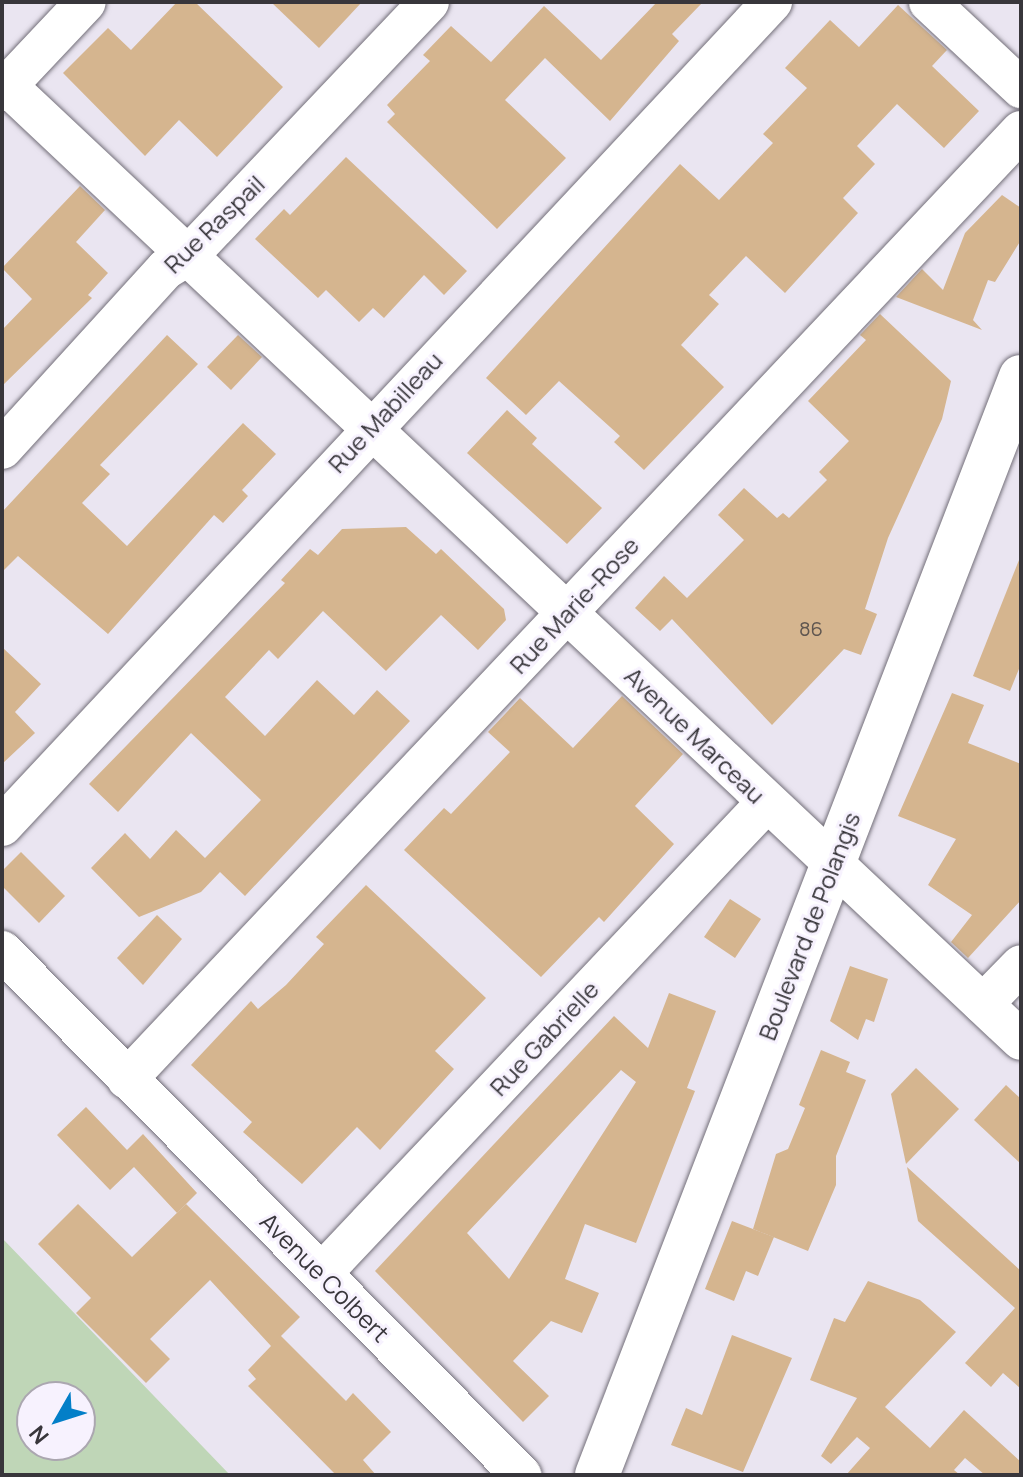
<!DOCTYPE html>
<html>
<head>
<meta charset="utf-8">
<style>
	body { margin:0 }
	#map { position:relative; width:1023px; height:1477px; overflow:hidden; background:#eae5f1; font-family:Manrope,sans-serif }
	div>[style] { position:absolute }
	.green>* { inset:0; background:#bfd6b7 }
	.building>* { inset:0; background:#d5b58f }
	.roads { filter:drop-shadow(0 0 2px #736f79) drop-shadow(0 0 2px #736f79) }
	.minor>* { height:40px; margin:-20px; padding:0 20px; transform-origin:20px; border-radius:20px; background:#fff }
	.tertiary>* { height:44px; margin:-22px; padding:0 22px; transform-origin:22px; border-radius:22px; background:#fff }
	span { translate:-50% -50%; white-space:nowrap; text-align:center; line-height:1.15; -webkit-text-stroke:6px #f7f2fe; paint-order:stroke }
	.number-label { font-size:20px; color:#5f5650 }
	.number-label span { -webkit-text-stroke-width:0 }
	.street-label { font-size:24px; color:#38363b }
	.frame { position:absolute; inset:0; border:4px solid #38363b; pointer-events:none }
	.north { position:absolute; left:16px; top:1381px; width:80px; height:80px; box-sizing:border-box; background:#f7f2fe; border:2px solid #aba7b0; border-radius:50%; rotate:231deg; font-size:22px; font-weight:700; line-height:32px; text-align:center; color:#38363b }
	.north::after { content:''; display:block; margin:auto; width:28px; height:36px; background:#037fc8; clip-path:polygon(50% 0,100% 100%,50% 72%,0 100%) }
</style>
</head>
<body>
<div id="map">
	<div class="green">
		<i style="clip-path:polygon(evenodd,2px 1238px,230px 1475px,2px 1475px,2px 1238px,32px 1397px,80px 1397px,80px 1445px,32px 1445px,32px 1397px)"></i>
	</div>
	<div class="building">
		<i style="clip-path:polygon(177px 2px,195px 2px,283px 87px,217px 157px,179px 120px,145px 156px,63px 73px,108px 28px,131px 50px)"></i>
		<i style="clip-path:polygon(271px 2px,362px 2px,319px 48px)"></i>
		<i style="clip-path:polygon(657px 2px,703px 2px,672px 34px,679px 41px,610px 121px,545px 58px,505px 100px,566px 158px,497px 229px,387px 122px,395px 114px,387px 105px,430px 61px,423px 55px,451px 26px,491px 62px,544px 6px,601px 60px)"></i>
		<i style="clip-path:polygon(898px 5px,947px 50px,932px 66px,979px 111px,944px 148px,897px 104px,857px 146px,875px 164px,843px 198px,858px 213px,785px 293px,746px 256px,709px 295px,719px 304px,681px 345px,724px 387px,644px 470px,614px 442px,620px 436px,559px 381px,526px 415px,486px 378px,680px 164px,719px 200px,773px 143px,763px 134px,807px 88px,785px 68px,830px 20px,859px 47px)"></i>
		<i style="clip-path:polygon(346px 157px,467px 271px,444px 295px,424px 275px,384px 318px,373px 308px,359px 322px,326px 290px,318px 298px,255px 239px,284px 209px,290px 215px)"></i>
		<i style="clip-path:polygon(80px 186px,105px 210px,76px 242px,108px 273px,88px 295px,92px 298px,2px 386px,2px 330px,32px 299px,2px 268px)"></i>
		<i style="clip-path:polygon(1002px 195px,1021px 208px,1021px 240px,995px 282px,988px 280px,973px 320px,982px 330px,896px 297px,922px 269px,943px 290px,965px 233px)"></i>
		<i style="clip-path:polygon(880px 314px,951px 381px,942px 419px,888px 538px,865px 609px,877px 614px,861px 655px,844px 649px,772px 725px,672px 619px,660px 631px,635px 608px,664px 576px,687px 598px,744px 540px,718px 515px,744px 488px,777px 518px,783px 513px,789px 518px,827px 480px,819px 472px,849px 441px,808px 401px,866px 340px,860px 335px)"></i>
		<i style="clip-path:polygon(167px 335px,198px 364px,100px 465px,110px 474px,82px 503px,127px 546px,243px 423px,276px 454px,242px 490px,248px 496px,223px 523px,214px 515px,108px 634px,18px 556px,2px 572px,2px 512px)"></i>
		<i style="clip-path:polygon(238px 335px,262px 357px,231px 390px,207px 367px)"></i>
		<i style="clip-path:polygon(507px 410px,537px 438px,532px 444px,602px 508px,567px 544px,467px 453px)"></i>
		<i style="clip-path:polygon(406px 527px,436px 554px,441px 549px,504px 609px,506px 620px,478px 650px,441px 615px,386px 671px,323px 611px,278px 659px,269px 650px,225px 697px,265px 736px,317px 680px,354px 715px,377px 690px,410px 721px,245px 896px,220px 872px,201px 892px,139px 917px,91px 868px,125px 833px,150px 859px,176px 830px,205px 858px,261px 800px,191px 733px,118px 812px,89px 784px,285px 583px,281px 580px,310px 549px,318px 555px,342px 529px)"></i>
		<i style="clip-path:polygon(1019px 560px,1021px 664px,1010px 691px,973px 676px)"></i>
		<i style="clip-path:polygon(2px 647px,41px 684px,15px 712px,35px 733px,2px 764px)"></i>
		<i style="clip-path:polygon(952px 693px,984px 705px,968px 743px,1021px 764px,1021px 900px,968px 958px,951px 942px,972px 915px,928px 885px,956px 839px,898px 816px)"></i>
		<i style="clip-path:polygon(622px 696px,683px 754px,635px 806px,674px 844px,604px 922px,599px 917px,541px 977px,404px 850px,444px 808px,451px 814px,510px 752px,488px 732px,520px 698px,573px 748px)"></i>
		<i style="clip-path:polygon(21px 852px,65px 896px,39px 923px,2px 886px,2px 871px)"></i>
		<i style="clip-path:polygon(366px 885px,486px 998px,435px 1051px,454px 1069px,380px 1150px,357px 1127px,302px 1184px,243px 1132px,252px 1122px,191px 1065px,251px 1001px,258px 1009px,286px 985px,324px 944px,316px 937px)"></i>
		<i style="clip-path:polygon(730px 899px,761px 919px,735px 958px,704px 937px)"></i>
		<i style="clip-path:polygon(157px 915px,182px 939px,143px 985px,117px 958px)"></i>
		<i style="clip-path:polygon(850px 966px,888px 979px,874px 1022px,866px 1019px,858px 1040px,830px 1021px)"></i>
		<i style="clip-path:polygon(evenodd,669px 993px,716px 1011px,687px 1088px,695px 1091px,636px 1243px,585px 1224px,565px 1279px,599px 1293px,582px 1333px,551px 1321px,513px 1361px,549px 1396px,523px 1422px,375px 1271px,614px 1016px,648px 1048px,669px 993px,621px 1070px,636px 1082px,509px 1279px,467px 1233px,621px 1070px)"></i>
		<i style="clip-path:polygon(821px 1050px,850px 1062px,846px 1072px,866px 1080px,836px 1156px,836px 1185px,808px 1251px,753px 1229px,776px 1154px,788px 1149px,805px 1108px,799px 1105px)"></i>
		<i style="clip-path:polygon(916px 1068px,959px 1109px,906px 1164px,891px 1094px)"></i>
		<i style="clip-path:polygon(1006px 1085px,1021px 1099px,1021px 1164px,974px 1120px)"></i>
		<i style="clip-path:polygon(86px 1107px,127px 1150px,143px 1134px,197px 1193px,177px 1213px,134px 1167px,110px 1190px,57px 1135px)"></i>
		<i style="clip-path:polygon(907px 1167px,1021px 1271px,1021px 1389px,1003px 1373px,991px 1387px,965px 1363px,1015px 1308px,918px 1221px)"></i>
		<i style="clip-path:polygon(78px 1204px,132px 1257px,186px 1204px,300px 1317px,281px 1336px,346px 1401px,353px 1393px,391px 1432px,363px 1460px,376px 1475px,336px 1475px,248px 1386px,256px 1379px,248px 1370px,271px 1346px,210px 1280px,150px 1339px,170px 1359px,146px 1383px,76px 1313px,91px 1298px,38px 1244px)"></i>
		<i style="clip-path:polygon(732px 1221px,774px 1237px,758px 1276px,746px 1271px,734px 1301px,705px 1289px)"></i>
		<i style="clip-path:polygon(868px 1281px,920px 1300px,956px 1332px,885px 1407px,930px 1448px,964px 1410px,1021px 1462px,1021px 1475px,985px 1475px,965px 1458px,954px 1470px,960px 1475px,846px 1475px,870px 1448px,857px 1437px,831px 1464px,821px 1456px,857px 1398px,810px 1380px,834px 1318px,845px 1322px)"></i>
		<i style="clip-path:polygon(732px 1335px,792px 1358px,743px 1472px,671px 1445px,686px 1408px,702px 1415px)"></i>
	</div>
	<div class="roads">
		<div class="minor">
			<i style="left:929px;top:2px;width:126px;rotate:43.1deg"></i>
			<i style="left:2px;top:81px;width:1399px;rotate:43.26deg"></i>
			<i style="left:2px;top:91px;width:122px;rotate:-46.7deg"></i>
			<i style="left:2px;top:449px;width:244px;rotate:-47.7deg"></i>
			<i style="left:166px;top:269px;width:26px;rotate:-31deg"></i>
			<i style="left:188px;top:256px;width:350px;rotate:-46.5deg"></i>
			<i style="left:2px;top:826px;width:1128px;rotate:-46.94deg"></i>
			<i style="left:2px;top:951px;width:738px;rotate:45.27deg"></i>
			<i style="left:983px;top:1004px;width:54px;rotate:-45.7deg"></i>
			<i style="left:127px;top:1079px;width:1303px;rotate:-46.68deg"></i>
			<i style="left:322px;top:1273px;width:647px;rotate:-46.63deg"></i>
		</div>
		<div class="tertiary">
			<i style="left:597px;top:1475px;width:1177px;rotate:-68.89deg"></i>
		</div>
	</div>
	<div class="number-label">
		<span style="left:811px;top:628px">86</span>
	</div>
	<div class="street-label">
		<span style="left:214px;top:224px;rotate:-44deg">Rue Raspail</span>
		<span style="left:385px;top:412px;rotate:-47deg">Rue Mabilleau</span>
		<span style="left:574px;top:605px;rotate:-47deg">Rue Marie-Rose</span>
		<span style="left:695px;top:735px;rotate:44deg">Avenue Marceau</span>
		<span style="left:809px;top:926px;rotate:-69deg">Boulevard de Polangis</span>
		<span style="left:544px;top:1038px;rotate:-47deg">Rue Gabrielle</span>
		<span style="left:325px;top:1277px;rotate:45deg">Avenue Colbert</span>
	</div>
	<div class="frame"></div>
	<div class="north">N</div>
</div>
</body>
</html>
